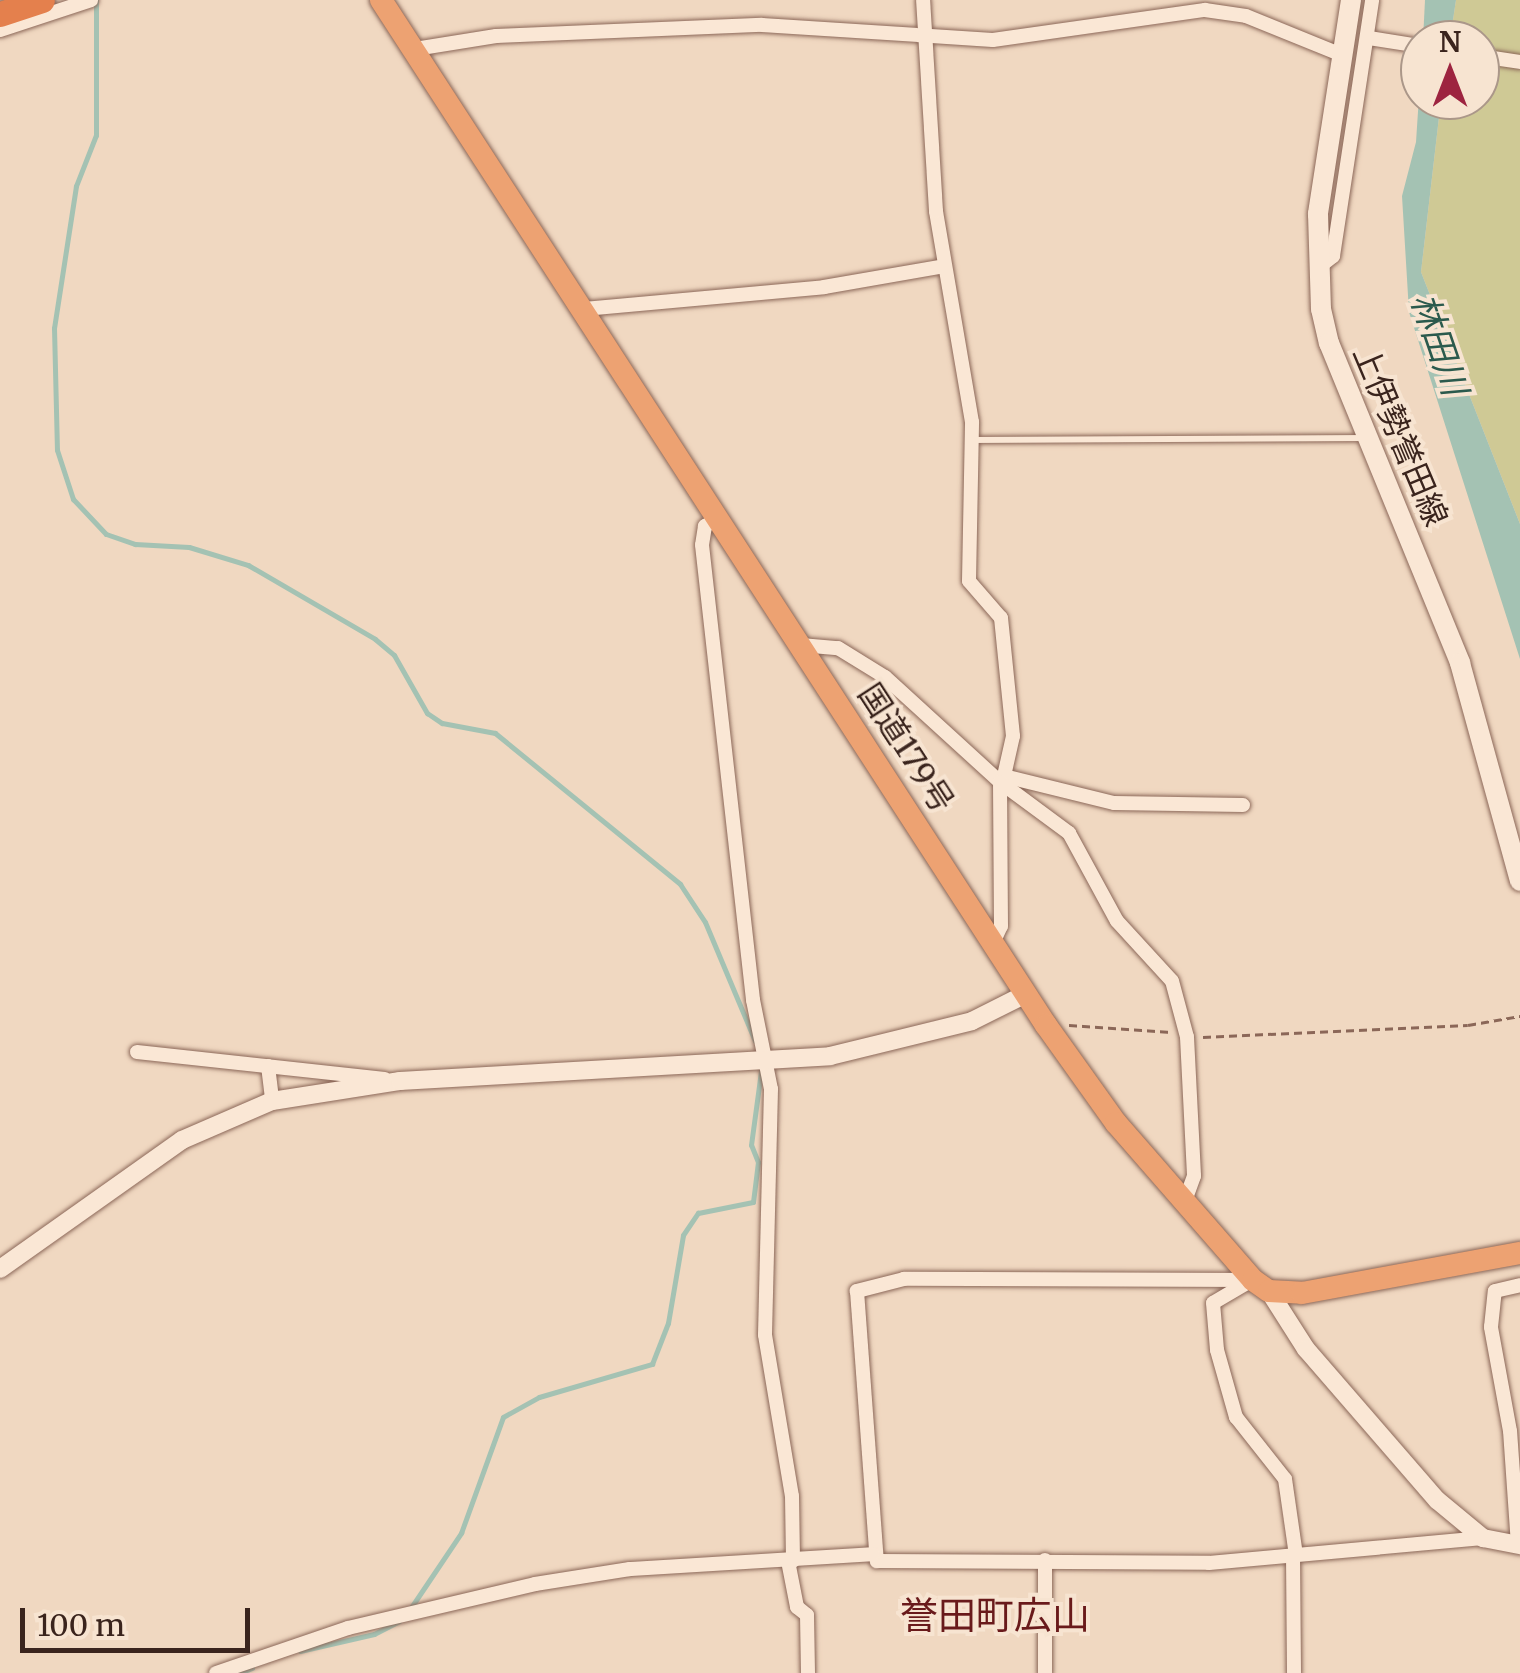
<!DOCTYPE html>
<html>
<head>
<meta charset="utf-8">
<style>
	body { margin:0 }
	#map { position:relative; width:1520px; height:1673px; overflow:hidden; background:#f0d8c1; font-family:Merriweather,"Noto Sans JP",serif }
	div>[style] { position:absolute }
	.green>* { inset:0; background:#cfc995 }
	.water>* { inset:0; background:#a4c2b3 }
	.stream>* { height:5px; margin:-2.5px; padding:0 2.5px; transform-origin:2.5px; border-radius:2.5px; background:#a4c2b3 }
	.path>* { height:2.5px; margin-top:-1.25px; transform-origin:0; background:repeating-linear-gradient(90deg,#8b6758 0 8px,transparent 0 13px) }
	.roads { filter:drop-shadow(0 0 2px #8b6758) drop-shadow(0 0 2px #8b6758) }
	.service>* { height:6px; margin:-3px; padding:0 3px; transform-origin:3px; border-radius:3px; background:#fae7d5 }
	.minor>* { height:14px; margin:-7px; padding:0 7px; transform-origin:7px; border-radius:7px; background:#fae7d5 }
	.tertiary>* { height:18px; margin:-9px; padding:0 9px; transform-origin:9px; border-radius:9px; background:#fae7d5 }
	.secondary>* { height:20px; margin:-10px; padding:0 10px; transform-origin:10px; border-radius:10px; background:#fae7d5 }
	.trunk>* { height:22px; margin:-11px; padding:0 11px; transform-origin:11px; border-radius:11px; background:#eda272 }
	.motorway>* { height:25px; margin:-12.5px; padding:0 12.5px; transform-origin:12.5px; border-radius:12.5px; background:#e4804d }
	span { translate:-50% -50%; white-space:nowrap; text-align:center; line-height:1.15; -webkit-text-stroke:8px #f7e4d1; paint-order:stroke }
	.street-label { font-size:32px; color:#3a241d }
	.water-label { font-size:35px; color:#2b5a4d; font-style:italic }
	.quarter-label { font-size:38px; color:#691a1b }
	.north { position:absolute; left:1400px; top:20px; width:100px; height:100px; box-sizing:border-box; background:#f7e4d1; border:2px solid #ab9789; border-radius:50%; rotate:0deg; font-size:28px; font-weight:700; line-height:40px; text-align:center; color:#3a241d }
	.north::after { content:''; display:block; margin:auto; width:35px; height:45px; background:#9d2440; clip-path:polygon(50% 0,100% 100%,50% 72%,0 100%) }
	.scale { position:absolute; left:20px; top:1608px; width:230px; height:45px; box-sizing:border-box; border:5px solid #3a241d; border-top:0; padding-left:12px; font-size:30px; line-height:35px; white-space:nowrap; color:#3a241d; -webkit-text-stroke:8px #f7e4d1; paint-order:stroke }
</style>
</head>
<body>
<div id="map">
	<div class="green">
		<i style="clip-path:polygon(1456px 0,1520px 0,1520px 524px,1421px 272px,1441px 100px,1480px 100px,1480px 40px,1450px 40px)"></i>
	</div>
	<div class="water">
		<i style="clip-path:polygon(1425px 0,1456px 0,1450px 40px,1423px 40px)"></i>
		<i style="clip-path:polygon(1420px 81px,1420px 100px,1441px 100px,1421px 272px,1520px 524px,1520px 659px,1409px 312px,1402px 196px,1416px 142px)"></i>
	</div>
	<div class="stream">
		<i style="left:96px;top:0;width:135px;rotate:90deg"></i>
		<i style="left:96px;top:135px;width:55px;rotate:111.4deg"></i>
		<i style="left:76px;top:186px;width:144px;rotate:98.8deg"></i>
		<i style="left:54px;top:328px;width:122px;rotate:88.6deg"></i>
		<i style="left:57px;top:450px;width:52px;rotate:71.9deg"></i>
		<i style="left:73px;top:499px;width:48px;rotate:46.7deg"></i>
		<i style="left:106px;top:534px;width:31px;rotate:19deg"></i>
		<i style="left:135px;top:544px;width:54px;rotate:3.2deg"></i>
		<i style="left:189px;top:547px;width:62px;rotate:17deg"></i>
		<i style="left:248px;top:565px;width:147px;rotate:30.2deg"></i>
		<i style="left:375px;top:639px;width:25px;rotate:40deg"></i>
		<i style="left:394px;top:655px;width:67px;rotate:60.4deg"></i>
		<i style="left:427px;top:713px;width:18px;rotate:34deg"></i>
		<i style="left:442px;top:723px;width:54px;rotate:10.7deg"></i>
		<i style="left:495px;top:733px;width:239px;rotate:39.2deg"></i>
		<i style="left:680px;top:884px;width:45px;rotate:56.7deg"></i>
		<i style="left:705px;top:922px;width:129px;rotate:67.2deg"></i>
		<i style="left:410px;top:1609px;width:92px;rotate:-56.1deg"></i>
		<i style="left:461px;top:1533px;width:123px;rotate:-70.1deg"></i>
		<i style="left:503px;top:1417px;width:41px;rotate:-29.1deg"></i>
		<i style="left:539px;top:1397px;width:118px;rotate:-16.3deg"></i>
		<i style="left:652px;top:1364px;width:44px;rotate:-68.7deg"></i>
		<i style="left:668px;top:1323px;width:89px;rotate:-80.3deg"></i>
		<i style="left:683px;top:1235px;width:27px;rotate:-56deg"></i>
		<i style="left:698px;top:1213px;width:56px;rotate:-11.3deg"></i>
		<i style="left:753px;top:1202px;width:40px;rotate:-82.9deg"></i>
		<i style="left:758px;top:1162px;width:18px;rotate:-112deg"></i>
		<i style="left:751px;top:1145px;width:75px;rotate:-82.3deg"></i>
		<i style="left:300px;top:1651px;width:76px;rotate:-12.9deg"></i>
		<i style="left:374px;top:1634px;width:28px;rotate:-27deg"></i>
		<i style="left:239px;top:1673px;width:14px;rotate:-21deg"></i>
	</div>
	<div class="path">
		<i style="left:1069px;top:1025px;width:102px;rotate:3.9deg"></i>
		<i style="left:1203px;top:1037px;width:265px;rotate:-2.6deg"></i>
		<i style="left:1468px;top:1025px;width:53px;rotate:-9.8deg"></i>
	</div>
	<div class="roads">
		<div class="service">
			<i style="left:973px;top:440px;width:392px;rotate:-0.3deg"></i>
		</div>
		<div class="minor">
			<i style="left:0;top:30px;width:96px;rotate:-18.2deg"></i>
			<i style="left:1369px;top:38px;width:52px;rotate:8.9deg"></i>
			<i style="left:415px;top:49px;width:82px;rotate:-9.1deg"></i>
			<i style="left:496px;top:36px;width:266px;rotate:-2.4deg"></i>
			<i style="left:762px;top:25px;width:231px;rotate:3.7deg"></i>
			<i style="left:993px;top:40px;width:214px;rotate:-8.1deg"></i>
			<i style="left:1205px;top:10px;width:41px;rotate:8.3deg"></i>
			<i style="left:1246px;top:16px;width:104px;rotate:22.1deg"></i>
			<i style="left:1480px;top:56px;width:40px;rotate:8.5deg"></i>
			<i style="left:1319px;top:267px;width:18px;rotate:-38deg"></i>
			<i style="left:1333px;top:256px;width:259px;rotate:-81.3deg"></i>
			<i style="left:584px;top:309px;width:241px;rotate:-5.2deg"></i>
			<i style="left:824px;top:287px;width:122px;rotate:-9.9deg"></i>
			<i style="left:719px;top:517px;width:17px;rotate:147deg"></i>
			<i style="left:705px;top:526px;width:19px;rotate:99deg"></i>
			<i style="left:702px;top:545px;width:458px;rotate:83.6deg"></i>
			<i style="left:753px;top:1000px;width:91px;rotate:78.6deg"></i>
			<i style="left:771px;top:1089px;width:246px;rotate:91.4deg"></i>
			<i style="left:765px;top:1335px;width:163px;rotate:80.5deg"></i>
			<i style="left:792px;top:1496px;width:65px;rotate:89.1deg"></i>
			<i style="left:801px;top:645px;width:37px;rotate:5deg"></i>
			<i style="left:838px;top:648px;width:55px;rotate:31.7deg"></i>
			<i style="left:885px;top:677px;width:156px;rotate:42.4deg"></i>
			<i style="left:1000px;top:782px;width:7px;rotate:-56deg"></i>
			<i style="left:1004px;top:776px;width:41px;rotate:-77.3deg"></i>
			<i style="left:1013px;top:736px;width:119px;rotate:-95.8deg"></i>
			<i style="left:1001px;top:618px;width:49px;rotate:-130.9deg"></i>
			<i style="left:969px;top:581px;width:159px;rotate:-88.9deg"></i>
			<i style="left:972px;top:422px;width:214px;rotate:-99.7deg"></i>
			<i style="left:936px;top:211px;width:211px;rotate:-93.5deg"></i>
			<i style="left:1004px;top:776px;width:113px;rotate:13.8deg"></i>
			<i style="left:1114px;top:803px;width:129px;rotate:0.9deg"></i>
			<i style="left:993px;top:943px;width:19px;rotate:-65deg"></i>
			<i style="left:1001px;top:926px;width:144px;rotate:-90.4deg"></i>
			<i style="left:1000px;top:782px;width:86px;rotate:36.5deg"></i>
			<i style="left:1069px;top:833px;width:100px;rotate:61.4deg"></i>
			<i style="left:1117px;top:921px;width:81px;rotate:47.5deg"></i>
			<i style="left:1172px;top:981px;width:58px;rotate:75deg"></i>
			<i style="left:1187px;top:1037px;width:139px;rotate:87.1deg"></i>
			<i style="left:1194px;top:1176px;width:29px;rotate:110deg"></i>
			<i style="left:137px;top:1052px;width:249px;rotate:6.2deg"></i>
			<i style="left:268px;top:1066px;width:35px;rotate:83deg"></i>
			<i style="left:1252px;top:1280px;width:348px;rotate:-179.8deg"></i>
			<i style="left:904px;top:1279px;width:49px;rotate:165.7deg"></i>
			<i style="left:857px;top:1291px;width:271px;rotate:85.8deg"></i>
			<i style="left:877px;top:1561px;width:332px;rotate:0.3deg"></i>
			<i style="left:1209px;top:1563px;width:275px;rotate:-5.2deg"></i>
			<i style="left:1252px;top:1280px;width:45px;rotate:149.5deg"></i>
			<i style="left:1213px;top:1303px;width:47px;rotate:85.1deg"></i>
			<i style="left:1217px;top:1350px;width:70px;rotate:74.2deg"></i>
			<i style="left:1236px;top:1417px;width:79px;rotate:51.7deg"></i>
			<i style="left:1285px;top:1479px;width:77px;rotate:81.8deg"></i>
			<i style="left:1518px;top:1545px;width:114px;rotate:-94deg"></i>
			<i style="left:1510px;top:1431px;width:106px;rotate:-100.4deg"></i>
			<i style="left:1491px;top:1327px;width:36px;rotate:-84deg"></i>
			<i style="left:1495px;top:1291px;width:26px;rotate:-13deg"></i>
			<i style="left:1293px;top:1556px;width:117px;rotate:89.5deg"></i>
			<i style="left:1045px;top:1560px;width:113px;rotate:90deg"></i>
			<i style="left:788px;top:1561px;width:47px;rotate:78.9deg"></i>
			<i style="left:797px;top:1607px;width:13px;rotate:39deg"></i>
			<i style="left:807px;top:1615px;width:58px;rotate:89deg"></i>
			<i style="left:216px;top:1673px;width:139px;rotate:-18.8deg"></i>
			<i style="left:348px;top:1628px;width:192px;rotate:-13.2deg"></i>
			<i style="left:535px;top:1584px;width:96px;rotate:-9deg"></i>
			<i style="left:630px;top:1569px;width:243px;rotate:-3.5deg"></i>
		</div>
		<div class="tertiary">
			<i style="left:0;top:1269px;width:223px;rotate:-35.3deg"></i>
			<i style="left:182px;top:1140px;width:98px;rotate:-23.4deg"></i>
			<i style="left:272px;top:1101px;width:130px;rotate:-8.9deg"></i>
			<i style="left:400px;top:1081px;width:431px;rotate:-3.3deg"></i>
			<i style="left:830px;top:1056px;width:146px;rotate:-13.8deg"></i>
			<i style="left:972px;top:1021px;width:60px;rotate:-26.6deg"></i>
			<i style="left:1269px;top:1291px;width:69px;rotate:57.5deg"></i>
			<i style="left:1306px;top:1349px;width:200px;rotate:49.1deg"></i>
			<i style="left:1437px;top:1500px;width:60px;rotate:39.6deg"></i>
			<i style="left:1483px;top:1538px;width:38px;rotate:11deg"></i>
		</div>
		<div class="secondary">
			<i style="left:1351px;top:0;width:217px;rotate:98.8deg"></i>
			<i style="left:1318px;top:214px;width:95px;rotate:88.2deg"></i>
			<i style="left:1321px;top:309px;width:35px;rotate:77deg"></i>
			<i style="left:1329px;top:343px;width:346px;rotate:67.7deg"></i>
			<i style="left:1460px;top:663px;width:226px;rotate:74.6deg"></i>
		</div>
		<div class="trunk">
			<i style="left:381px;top:0;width:1222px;rotate:57.03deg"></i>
			<i style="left:1046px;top:1025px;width:120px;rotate:54.5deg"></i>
			<i style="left:1116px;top:1123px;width:208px;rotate:48.9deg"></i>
			<i style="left:1253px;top:1280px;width:19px;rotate:35deg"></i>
			<i style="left:1269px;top:1291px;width:33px;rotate:3deg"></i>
			<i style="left:1302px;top:1293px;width:222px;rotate:-10.4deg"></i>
		</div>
		<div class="motorway">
			<i style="left:0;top:14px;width:44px;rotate:-18.4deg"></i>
		</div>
	</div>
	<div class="street-label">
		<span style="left:1400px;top:436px;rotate:67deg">上伊勢誉田線</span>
		<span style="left:906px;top:748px;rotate:57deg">国道179号</span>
	</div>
	<div class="water-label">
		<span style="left:1439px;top:344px;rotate:71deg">林田川</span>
	</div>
	<div class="quarter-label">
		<span style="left:995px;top:1616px">誉田町広山</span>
	</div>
	<div class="north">N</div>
	<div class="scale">100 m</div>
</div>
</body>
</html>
